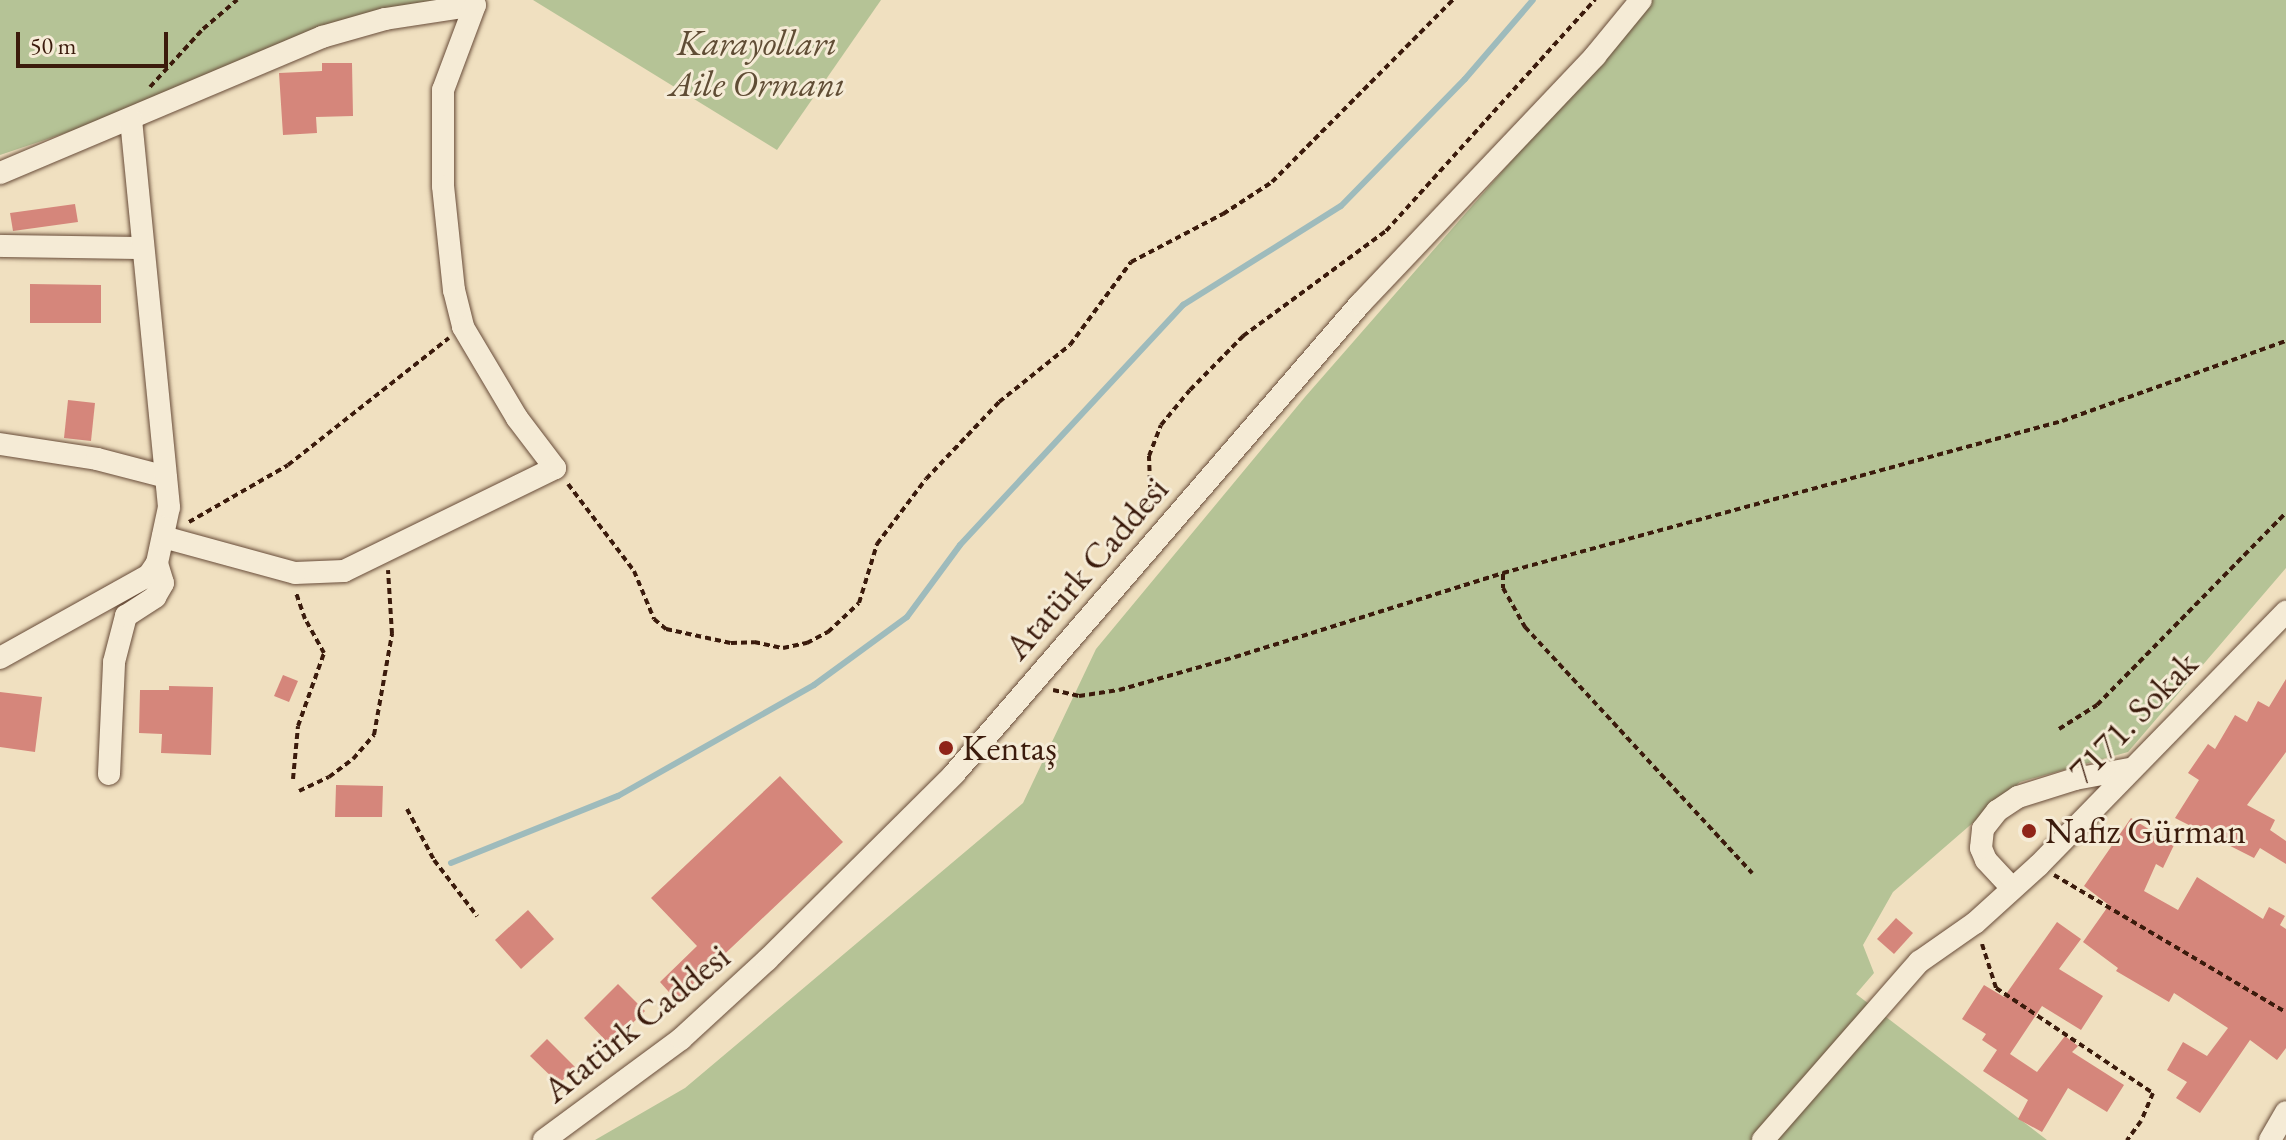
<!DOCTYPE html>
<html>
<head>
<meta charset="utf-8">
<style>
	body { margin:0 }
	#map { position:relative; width:2286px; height:1140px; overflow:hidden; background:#f0e0c0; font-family:"EB Garamond",serif }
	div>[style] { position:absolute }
	.green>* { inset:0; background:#b5c396 }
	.stream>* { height:6px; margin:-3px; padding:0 3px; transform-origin:3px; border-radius:3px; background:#9ebbbc }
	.building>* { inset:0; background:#d5867b }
	.path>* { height:4px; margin-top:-2px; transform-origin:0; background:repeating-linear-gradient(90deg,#3b1b0c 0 6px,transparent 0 10px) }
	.roads { filter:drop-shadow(0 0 2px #684c39) drop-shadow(0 0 2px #684c39) }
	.minor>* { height:22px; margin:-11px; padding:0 11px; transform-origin:11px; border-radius:11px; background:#f5ebd6 }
	.dots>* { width:22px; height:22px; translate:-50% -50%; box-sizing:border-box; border:4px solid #f5ebd6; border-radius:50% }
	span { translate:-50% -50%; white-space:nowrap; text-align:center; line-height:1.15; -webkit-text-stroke:6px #f5ebd6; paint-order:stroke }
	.park-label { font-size:36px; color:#604d35; font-style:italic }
	.street-label { font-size:36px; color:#3b1b0c }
	.poi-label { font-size:36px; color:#3b1b0c }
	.left { translate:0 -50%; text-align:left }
	.scale { position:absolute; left:16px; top:32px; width:152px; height:36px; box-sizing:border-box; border:4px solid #3b1b0c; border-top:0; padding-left:10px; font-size:24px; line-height:28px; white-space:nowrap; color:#3b1b0c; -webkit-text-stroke:6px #f5ebd6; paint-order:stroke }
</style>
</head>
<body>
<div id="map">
	<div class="green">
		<i style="clip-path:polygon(0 0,462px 0,0 155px)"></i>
		<i style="clip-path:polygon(533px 0,881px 0,777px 150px)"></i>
		<i style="clip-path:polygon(1652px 0,2286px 0,2286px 568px,2128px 752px,2020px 782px,1893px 892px,1863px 945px,1874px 973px,1856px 994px,2047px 1140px,595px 1140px,685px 1088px,1023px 803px,1096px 649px,1305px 397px)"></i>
	</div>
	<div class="stream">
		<i style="left:451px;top:863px;width:180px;rotate:-21.9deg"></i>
		<i style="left:618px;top:796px;width:225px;rotate:-29.5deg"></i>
		<i style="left:814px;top:685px;width:115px;rotate:-36.2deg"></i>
		<i style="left:907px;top:617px;width:89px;rotate:-53.6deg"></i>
		<i style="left:960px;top:545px;width:328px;rotate:-47.1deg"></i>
		<i style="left:1183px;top:305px;width:186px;rotate:-32.1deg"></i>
		<i style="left:1341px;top:206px;width:177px;rotate:-45.7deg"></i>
		<i style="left:1465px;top:79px;width:104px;rotate:-49.3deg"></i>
	</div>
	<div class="building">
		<i style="clip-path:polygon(322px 63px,352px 63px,353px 116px,316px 117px,317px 133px,283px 135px,279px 73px,322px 71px)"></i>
		<i style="clip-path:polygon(75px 204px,78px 222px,13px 231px,10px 213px)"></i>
		<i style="clip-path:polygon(30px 284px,101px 285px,101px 323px,30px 323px)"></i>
		<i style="clip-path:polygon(68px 400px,95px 403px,91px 441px,64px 438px)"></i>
		<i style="clip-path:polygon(283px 675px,298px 681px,289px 702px,274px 696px)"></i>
		<i style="clip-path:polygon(2286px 679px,2286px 752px,2247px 805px,2275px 820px,2270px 830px,2286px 841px,2286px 864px,2260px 848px,2254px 858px,2175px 818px,2199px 780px,2188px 773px,2208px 744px,2215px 749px,2235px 715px,2247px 722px,2258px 701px,2269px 707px)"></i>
		<i style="clip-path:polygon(169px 686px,213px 687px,211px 755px,161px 753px,162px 734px,139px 733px,140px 690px,169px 690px)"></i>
		<i style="clip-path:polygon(0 692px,42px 697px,35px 752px,0 747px)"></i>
		<i style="clip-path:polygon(780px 776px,843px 842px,676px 1000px,660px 982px,697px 946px,651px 898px)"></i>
		<i style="clip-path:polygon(336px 785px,383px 786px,382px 817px,335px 817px)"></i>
		<i style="clip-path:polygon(2131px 818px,2174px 845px,2163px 868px,2156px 864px,2144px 891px,2178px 910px,2197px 877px,2263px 919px,2269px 907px,2285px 916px,2280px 925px,2286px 929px,2286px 1048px,2277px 1060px,2250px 1040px,2200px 1113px,2176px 1098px,2187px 1082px,2167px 1070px,2183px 1042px,2207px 1056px,2228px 1028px,2174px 993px,2169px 1002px,2116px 971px,2118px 968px,2083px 942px,2109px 905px,2084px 886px)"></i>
		<i style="clip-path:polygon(528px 910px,554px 939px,521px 969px,495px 940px)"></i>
		<i style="clip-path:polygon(1896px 918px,1913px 933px,1894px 954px,1877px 939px)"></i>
		<i style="clip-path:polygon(2057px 922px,2081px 939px,2059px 969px,2103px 996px,2081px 1030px,2042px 1006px,2010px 1054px,2037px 1072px,2065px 1036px,2078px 1046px,2072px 1052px,2124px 1085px,2107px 1112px,2068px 1088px,2042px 1132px,2018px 1119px,2028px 1100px,1983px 1071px,1997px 1050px,1982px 1040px,1986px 1034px,1962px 1019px,1984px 985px,2004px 997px)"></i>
		<i style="clip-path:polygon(618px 984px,645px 1011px,610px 1045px,584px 1018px)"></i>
		<i style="clip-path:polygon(547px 1039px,575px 1067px,559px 1084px,530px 1056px)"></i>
	</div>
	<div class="path">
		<i style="left:150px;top:87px;width:79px;rotate:-47.6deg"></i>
		<i style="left:203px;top:29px;width:45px;rotate:-40.5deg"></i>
		<i style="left:568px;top:484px;width:109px;rotate:52.8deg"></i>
		<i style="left:634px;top:571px;width:52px;rotate:67.4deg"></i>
		<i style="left:654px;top:619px;width:16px;rotate:40deg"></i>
		<i style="left:666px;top:629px;width:66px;rotate:12.2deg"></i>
		<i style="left:731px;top:643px;width:23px;rotate:-2deg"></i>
		<i style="left:754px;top:642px;width:30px;rotate:12deg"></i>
		<i style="left:783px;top:648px;width:25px;rotate:-12deg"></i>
		<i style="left:807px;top:643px;width:24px;rotate:-28deg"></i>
		<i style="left:828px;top:632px;width:42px;rotate:-43.1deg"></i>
		<i style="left:859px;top:603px;width:62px;rotate:-73deg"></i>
		<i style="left:877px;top:544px;width:81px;rotate:-53deg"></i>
		<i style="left:926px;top:479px;width:106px;rotate:-46.5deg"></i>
		<i style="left:999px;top:402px;width:91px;rotate:-38.8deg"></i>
		<i style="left:1070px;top:345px;width:103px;rotate:-53.7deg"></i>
		<i style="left:1131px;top:262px;width:104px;rotate:-27.6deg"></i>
		<i style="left:1223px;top:214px;width:59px;rotate:-33.1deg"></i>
		<i style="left:1272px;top:182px;width:257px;rotate:-45.2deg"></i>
		<i style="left:1151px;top:511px;width:55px;rotate:-92.1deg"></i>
		<i style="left:1149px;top:456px;width:33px;rotate:-69deg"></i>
		<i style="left:1161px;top:425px;width:45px;rotate:-50.4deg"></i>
		<i style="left:1190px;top:390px;width:76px;rotate:-45.5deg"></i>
		<i style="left:1243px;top:336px;width:177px;rotate:-36.3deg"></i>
		<i style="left:1386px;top:231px;width:312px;rotate:-47.9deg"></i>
		<i style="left:189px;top:522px;width:114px;rotate:-29.9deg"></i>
		<i style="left:288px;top:465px;width:205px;rotate:-38.3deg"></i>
		<i style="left:1503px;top:574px;width:14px;rotate:90deg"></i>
		<i style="left:1503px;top:588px;width:45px;rotate:60.6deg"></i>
		<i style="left:1525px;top:627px;width:335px;rotate:47.3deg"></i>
		<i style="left:1053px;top:690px;width:27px;rotate:13deg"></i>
		<i style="left:1079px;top:696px;width:40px;rotate:-8.5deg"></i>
		<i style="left:1119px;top:690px;width:121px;rotate:-15.9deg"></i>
		<i style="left:1235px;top:657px;width:281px;rotate:-17.4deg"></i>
		<i style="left:1503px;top:573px;width:579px;rotate:-15.21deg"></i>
		<i style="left:2062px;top:421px;width:238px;rotate:-19.7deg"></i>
		<i style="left:2059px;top:729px;width:45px;rotate:-32.3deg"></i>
		<i style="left:2097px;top:705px;width:269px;rotate:-45.5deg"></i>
		<i style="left:293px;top:779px;width:53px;rotate:-84.6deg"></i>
		<i style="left:298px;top:726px;width:77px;rotate:-70.4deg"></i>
		<i style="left:324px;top:653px;width:39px;rotate:-119deg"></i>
		<i style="left:305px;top:619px;width:28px;rotate:-109deg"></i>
		<i style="left:299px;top:791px;width:33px;rotate:-25deg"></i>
		<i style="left:329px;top:777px;width:30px;rotate:-37deg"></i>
		<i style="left:353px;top:759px;width:32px;rotate:-49deg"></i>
		<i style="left:374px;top:735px;width:103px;rotate:-79.9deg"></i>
		<i style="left:392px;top:634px;width:64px;rotate:-93.6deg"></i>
		<i style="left:407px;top:809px;width:58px;rotate:62.1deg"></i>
		<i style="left:434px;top:860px;width:71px;rotate:52.5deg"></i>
		<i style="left:2054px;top:875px;width:269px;rotate:30.6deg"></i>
		<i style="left:1982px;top:944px;width:46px;rotate:72.3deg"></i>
		<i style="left:1996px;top:988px;width:189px;rotate:33.8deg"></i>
		<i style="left:2153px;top:1093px;width:30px;rotate:113deg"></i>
		<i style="left:2141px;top:1121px;width:24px;rotate:126deg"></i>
	</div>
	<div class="roads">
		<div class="minor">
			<i style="left:0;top:173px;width:350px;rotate:-22.9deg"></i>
			<i style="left:322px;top:37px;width:66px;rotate:-15.9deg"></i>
			<i style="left:385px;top:19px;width:91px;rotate:-8.8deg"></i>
			<i style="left:475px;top:5px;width:91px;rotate:110.6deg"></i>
			<i style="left:443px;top:90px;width:96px;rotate:90deg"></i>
			<i style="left:443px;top:186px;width:105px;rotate:84deg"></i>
			<i style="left:454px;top:290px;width:38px;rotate:76deg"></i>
			<i style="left:463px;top:327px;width:106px;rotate:59.3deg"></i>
			<i style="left:517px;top:418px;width:63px;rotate:52.8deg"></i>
			<i style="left:555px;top:468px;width:235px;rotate:154deg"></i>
			<i style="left:344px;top:571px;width:49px;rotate:177.7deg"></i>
			<i style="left:295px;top:573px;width:137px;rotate:-164.7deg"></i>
			<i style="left:0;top:246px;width:143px;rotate:0.8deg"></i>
			<i style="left:0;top:444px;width:98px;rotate:8.8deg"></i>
			<i style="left:97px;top:459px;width:71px;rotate:14.6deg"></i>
			<i style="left:0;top:658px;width:171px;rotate:-29.1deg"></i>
			<i style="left:149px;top:575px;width:14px;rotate:-56deg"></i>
			<i style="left:157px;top:563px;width:57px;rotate:-77.9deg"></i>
			<i style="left:169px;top:507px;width:389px;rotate:-95.6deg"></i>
			<i style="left:109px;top:774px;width:112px;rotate:-87.4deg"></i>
			<i style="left:114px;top:662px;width:48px;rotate:-75.4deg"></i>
			<i style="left:126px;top:616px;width:35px;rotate:-33deg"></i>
			<i style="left:155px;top:597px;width:16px;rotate:-60deg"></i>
			<i style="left:163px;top:583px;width:21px;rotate:-107deg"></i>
			<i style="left:2012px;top:888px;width:38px;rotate:-133deg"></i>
			<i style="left:1986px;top:860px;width:13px;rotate:-113deg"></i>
			<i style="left:1981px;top:848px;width:19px;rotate:-84deg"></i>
			<i style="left:1983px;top:829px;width:23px;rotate:-52deg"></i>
			<i style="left:1997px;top:811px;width:25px;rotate:-34deg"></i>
			<i style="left:2018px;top:797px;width:60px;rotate:-17.5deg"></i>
			<i style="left:2075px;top:779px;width:55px;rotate:-10.5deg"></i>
			<i style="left:544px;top:1140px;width:170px;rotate:-36.4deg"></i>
			<i style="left:681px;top:1039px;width:117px;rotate:-42.6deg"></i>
			<i style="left:767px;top:960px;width:264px;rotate:-44.8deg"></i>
			<i style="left:954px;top:774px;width:621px;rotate:-49.18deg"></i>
			<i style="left:1360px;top:304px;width:342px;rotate:-46.5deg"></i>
			<i style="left:1595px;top:56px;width:72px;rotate:-50.6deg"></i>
			<i style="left:1763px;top:1140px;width:237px;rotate:-48.8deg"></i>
			<i style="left:1919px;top:962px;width:68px;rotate:-34.9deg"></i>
			<i style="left:1975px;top:923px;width:86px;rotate:-42.2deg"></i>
			<i style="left:2039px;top:865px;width:354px;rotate:-45.7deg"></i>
			<i style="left:2270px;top:1140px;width:32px;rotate:-60deg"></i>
		</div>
	</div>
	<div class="dots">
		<i style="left:946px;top:748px;background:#8f2418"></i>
		<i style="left:2029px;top:831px;background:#8f2418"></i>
	</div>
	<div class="park-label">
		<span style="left:757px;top:63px">Karayolları<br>Aile Ormanı</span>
	</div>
	<div class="street-label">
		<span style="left:1086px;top:568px;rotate:-49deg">Atatürk Caddesi</span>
		<span style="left:2133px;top:717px;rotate:-46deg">7171. Sokak</span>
		<span style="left:636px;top:1023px;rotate:-39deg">Atatürk Caddesi</span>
	</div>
	<div class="poi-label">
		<span class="left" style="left:962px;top:748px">Kentaş</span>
		<span class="left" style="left:2045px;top:831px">Nafiz Gürman</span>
	</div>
	<div class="scale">50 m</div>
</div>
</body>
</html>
